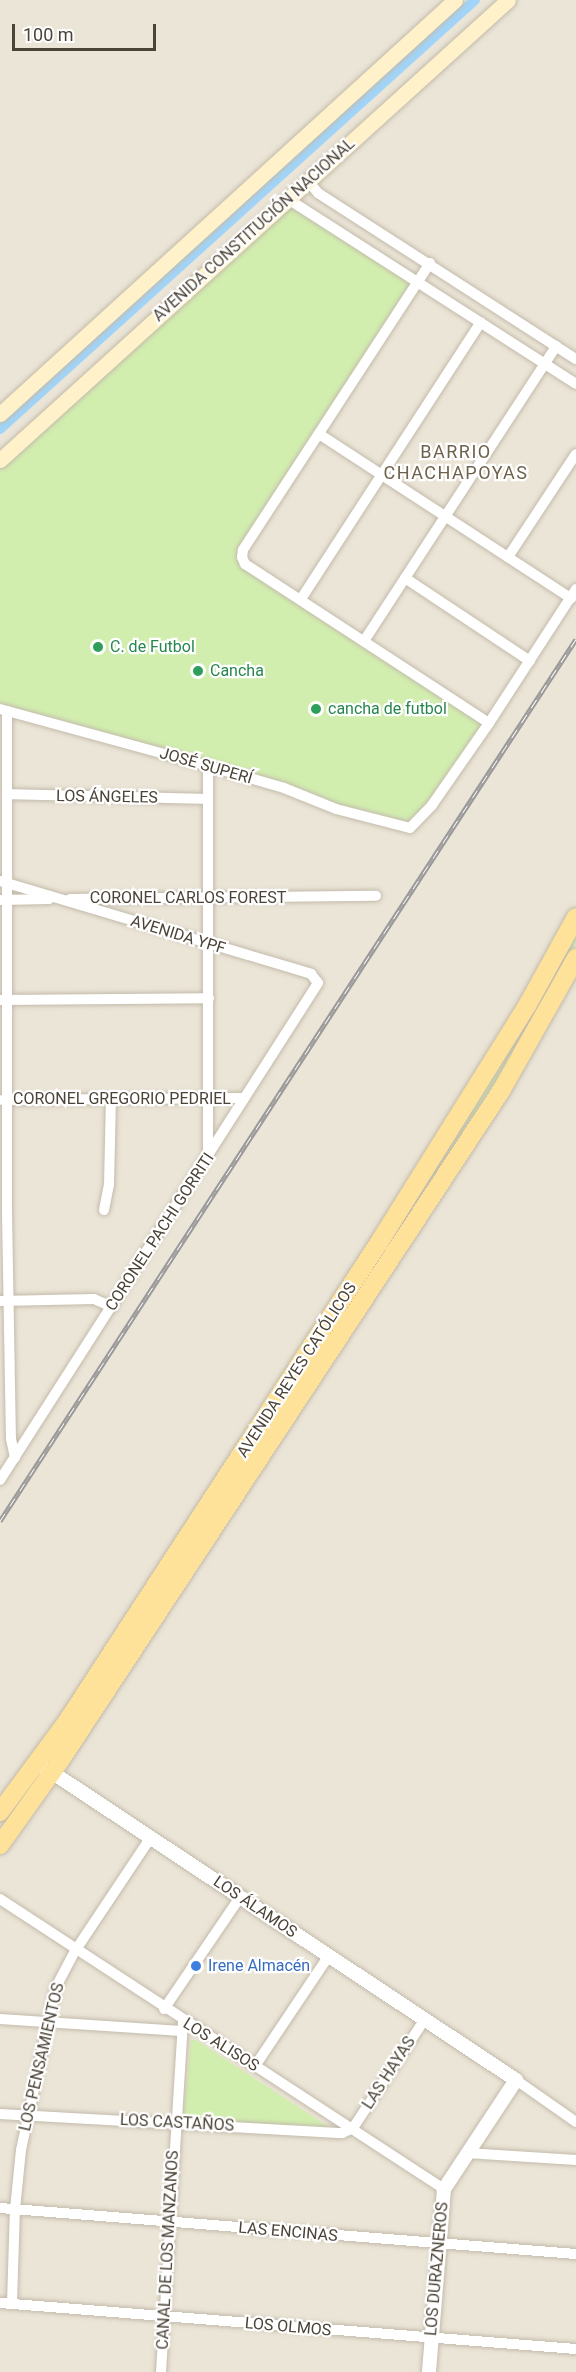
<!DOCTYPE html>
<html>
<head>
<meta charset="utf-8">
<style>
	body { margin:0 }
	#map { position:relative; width:576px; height:2372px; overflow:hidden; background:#f6f3ea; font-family:Roboto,sans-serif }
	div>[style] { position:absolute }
	.residential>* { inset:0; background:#ebe5d7 }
	.green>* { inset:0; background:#d2eeaf }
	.canal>* { height:10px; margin:-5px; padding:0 5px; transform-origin:5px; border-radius:5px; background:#a1d4f8 }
	.roads { filter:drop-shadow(0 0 2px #c3bbab) drop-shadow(0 0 2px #c3bbab) }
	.minor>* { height:10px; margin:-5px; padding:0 5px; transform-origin:5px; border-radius:5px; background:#fff }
	.tertiary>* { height:14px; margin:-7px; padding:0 7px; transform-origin:7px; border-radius:7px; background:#fff }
	.secondary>* { height:15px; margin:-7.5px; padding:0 7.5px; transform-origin:7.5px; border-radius:7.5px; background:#fff2cb }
	.primary>* { height:18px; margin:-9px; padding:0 9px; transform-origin:9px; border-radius:9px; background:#ffe29a }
	.rail>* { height:5px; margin-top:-2.5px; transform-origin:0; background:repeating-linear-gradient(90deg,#fff 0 9px,#999 0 18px); box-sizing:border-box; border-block:2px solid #999 }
	.dots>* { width:16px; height:16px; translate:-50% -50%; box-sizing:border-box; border:3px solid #fff; border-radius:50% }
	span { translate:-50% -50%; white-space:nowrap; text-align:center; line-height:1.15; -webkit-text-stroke:4.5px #fff; paint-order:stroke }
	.street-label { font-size:16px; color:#4b4337 }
	.leisure-label { font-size:16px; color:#27864d }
	.left { translate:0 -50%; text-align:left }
	.shop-label { font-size:16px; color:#366cbe }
	.neighbourhood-label { font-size:18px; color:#6f624d; letter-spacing:1.5px }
	.scale { position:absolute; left:12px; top:24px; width:144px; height:27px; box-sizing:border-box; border:3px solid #4b4337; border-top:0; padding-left:8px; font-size:18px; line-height:21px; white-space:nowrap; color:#4b4337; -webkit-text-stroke:4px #fff; paint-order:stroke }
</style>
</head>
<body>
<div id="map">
	<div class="residential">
		<i style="clip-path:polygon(0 0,576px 0,576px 2372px,0 2372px)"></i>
	</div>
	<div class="green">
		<i style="clip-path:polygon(288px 199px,419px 281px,242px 554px,246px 564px,489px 723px,410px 828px,0 711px,0 463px)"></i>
		<i style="clip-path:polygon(576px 930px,576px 943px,520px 1045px,409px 1218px,403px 1214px)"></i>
		<i style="clip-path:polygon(191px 2040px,196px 2040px,329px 2127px,183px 2120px)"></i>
	</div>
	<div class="canal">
		<i style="left:0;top:429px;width:640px;rotate:-42.09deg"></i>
	</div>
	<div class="roads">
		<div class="minor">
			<i style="left:308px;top:181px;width:16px;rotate:50deg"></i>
			<i style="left:318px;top:193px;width:307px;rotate:32.8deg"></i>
			<i style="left:288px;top:199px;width:342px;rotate:32.7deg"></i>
			<i style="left:430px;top:263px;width:343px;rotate:123.1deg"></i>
			<i style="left:243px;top:550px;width:7px;rotate:98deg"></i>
			<i style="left:242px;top:557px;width:8px;rotate:67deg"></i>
			<i style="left:245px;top:564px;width:291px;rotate:33.1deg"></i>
			<i style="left:319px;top:434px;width:301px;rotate:33.1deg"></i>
			<i style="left:508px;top:557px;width:123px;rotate:-56.6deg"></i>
			<i style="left:405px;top:578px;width:150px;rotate:33.6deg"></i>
			<i style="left:301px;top:599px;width:330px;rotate:-57deg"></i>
			<i style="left:364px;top:641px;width:352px;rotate:-56.9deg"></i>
			<i style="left:0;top:709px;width:216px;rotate:15.3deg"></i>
			<i style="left:208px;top:766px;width:79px;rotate:16.1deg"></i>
			<i style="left:284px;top:788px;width:56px;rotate:22deg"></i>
			<i style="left:336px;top:809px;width:76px;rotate:14.4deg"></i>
			<i style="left:410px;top:828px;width:32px;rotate:-46deg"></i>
			<i style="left:432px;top:805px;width:100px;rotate:-55.2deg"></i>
			<i style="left:489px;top:723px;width:160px;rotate:-57deg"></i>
			<i style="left:7px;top:711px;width:502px;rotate:90deg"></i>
			<i style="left:7px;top:1213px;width:226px;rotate:89deg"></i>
			<i style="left:11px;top:1439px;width:19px;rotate:78deg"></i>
			<i style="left:7px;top:794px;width:199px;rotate:1.4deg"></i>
			<i style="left:0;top:881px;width:325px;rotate:16.6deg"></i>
			<i style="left:311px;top:974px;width:11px;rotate:52deg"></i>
			<i style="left:318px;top:983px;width:590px;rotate:122.61deg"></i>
			<i style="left:70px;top:899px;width:306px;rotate:-0.6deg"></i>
			<i style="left:1px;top:900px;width:48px;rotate:-1.2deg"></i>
			<i style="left:0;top:1000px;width:209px;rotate:-0.5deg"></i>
			<i style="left:2px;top:1100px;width:242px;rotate:-0.5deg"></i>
			<i style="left:208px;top:1155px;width:389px;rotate:-90deg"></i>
			<i style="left:104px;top:1210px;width:25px;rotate:-79deg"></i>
			<i style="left:109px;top:1185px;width:85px;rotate:-88.7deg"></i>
			<i style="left:0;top:1301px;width:94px;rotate:-1.2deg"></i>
			<i style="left:94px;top:1299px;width:20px;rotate:24deg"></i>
			<i style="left:0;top:1899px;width:530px;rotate:33.15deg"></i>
			<i style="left:164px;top:2009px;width:135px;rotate:-55.8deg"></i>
			<i style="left:0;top:2019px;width:182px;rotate:3.8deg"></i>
			<i style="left:255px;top:2066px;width:131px;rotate:-56.2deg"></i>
			<i style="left:516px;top:2080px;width:73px;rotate:35deg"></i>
			<i style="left:0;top:2114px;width:343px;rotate:3.2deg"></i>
			<i style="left:342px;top:2133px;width:12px;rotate:-24deg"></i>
			<i style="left:353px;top:2128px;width:131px;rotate:-56.6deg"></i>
			<i style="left:467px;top:2153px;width:109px;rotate:3.7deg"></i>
			<i style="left:0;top:2208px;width:578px;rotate:4.57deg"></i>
			<i style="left:0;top:2303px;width:578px;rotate:4.57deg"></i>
			<i style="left:12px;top:2303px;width:94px;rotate:-88.2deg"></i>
			<i style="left:15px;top:2209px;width:59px;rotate:-84.2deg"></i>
			<i style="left:21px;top:2150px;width:167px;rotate:-77.9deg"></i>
			<i style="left:56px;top:1987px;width:41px;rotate:-62.2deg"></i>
			<i style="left:75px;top:1951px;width:137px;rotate:-56.3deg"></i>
			<i style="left:161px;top:2372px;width:352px;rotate:-86.4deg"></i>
		</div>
		<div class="tertiary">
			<i style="left:44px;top:1767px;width:566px;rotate:33.55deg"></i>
			<i style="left:516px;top:2080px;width:131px;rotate:123.4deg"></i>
			<i style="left:444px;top:2189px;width:184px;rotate:94.7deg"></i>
		</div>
		<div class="secondary">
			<i style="left:0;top:414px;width:615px;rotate:-42.3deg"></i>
			<i style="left:0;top:460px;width:685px;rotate:-42.16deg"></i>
		</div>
		<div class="primary">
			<i style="left:0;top:1812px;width:114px;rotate:-53.5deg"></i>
			<i style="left:68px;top:1720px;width:572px;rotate:-56.92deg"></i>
			<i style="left:380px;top:1241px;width:279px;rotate:-58deg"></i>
			<i style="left:528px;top:1004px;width:99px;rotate:-61.1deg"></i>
			<i style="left:0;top:1845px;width:103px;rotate:-54.5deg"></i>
			<i style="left:60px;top:1761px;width:802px;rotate:-56.65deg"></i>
			<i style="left:501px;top:1091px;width:153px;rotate:-60.6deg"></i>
		</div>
	</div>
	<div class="rail">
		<i style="left:0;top:1521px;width:1053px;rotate:-56.85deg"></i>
	</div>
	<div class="dots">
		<i style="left:98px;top:647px;background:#2e9e5b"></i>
		<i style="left:198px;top:671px;background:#2e9e5b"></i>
		<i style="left:316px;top:709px;background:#2e9e5b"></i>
		<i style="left:196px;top:1966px;background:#3f7fe0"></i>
	</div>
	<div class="street-label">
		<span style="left:254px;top:230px;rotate:-42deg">AVENIDA CONSTITUCIÓN NACIONAL</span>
		<span style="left:206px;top:766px;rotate:16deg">JOSÉ SUPERÍ</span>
		<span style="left:107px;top:797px;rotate:1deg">LOS ÁNGELES</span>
		<span style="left:188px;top:898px">CORONEL CARLOS FOREST</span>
		<span style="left:178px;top:935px;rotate:17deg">AVENIDA YPF</span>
		<span style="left:122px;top:1099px">CORONEL GREGORIO PEDRIEL</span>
		<span style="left:160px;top:1232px;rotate:-57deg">CORONEL PACHI GORRITI</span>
		<span style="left:297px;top:1370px;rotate:-57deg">AVENIDA REYES CATÓLICOS</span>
		<span style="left:255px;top:1907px;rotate:34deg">LOS ÁLAMOS</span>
		<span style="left:221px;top:2045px;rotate:32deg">LOS ALISOS</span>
		<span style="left:42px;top:2057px;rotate:-77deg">LOS PENSAMIENTOS</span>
		<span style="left:389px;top:2073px;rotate:-57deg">LAS HAYAS</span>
		<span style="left:177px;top:2123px;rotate:3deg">LOS CASTAÑOS</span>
		<span style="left:288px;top:2232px;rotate:5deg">LAS ENCINAS</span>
		<span style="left:168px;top:2250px;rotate:-87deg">CANAL DE LOS MANZANOS</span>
		<span style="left:437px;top:2269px;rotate:-85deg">LOS DURAZNEROS</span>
		<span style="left:288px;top:2327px;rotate:5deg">LOS OLMOS</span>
	</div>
	<div class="leisure-label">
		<span class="left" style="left:110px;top:647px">C. de Futbol</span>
		<span class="left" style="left:210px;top:671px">Cancha</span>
		<span class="left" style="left:328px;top:709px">cancha de futbol</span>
	</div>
	<div class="shop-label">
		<span class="left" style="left:208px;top:1966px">Irene Almacén</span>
	</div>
	<div class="neighbourhood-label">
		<span style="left:456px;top:463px">BARRIO<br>CHACHAPOYAS</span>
	</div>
	<div class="scale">100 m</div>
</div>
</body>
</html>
